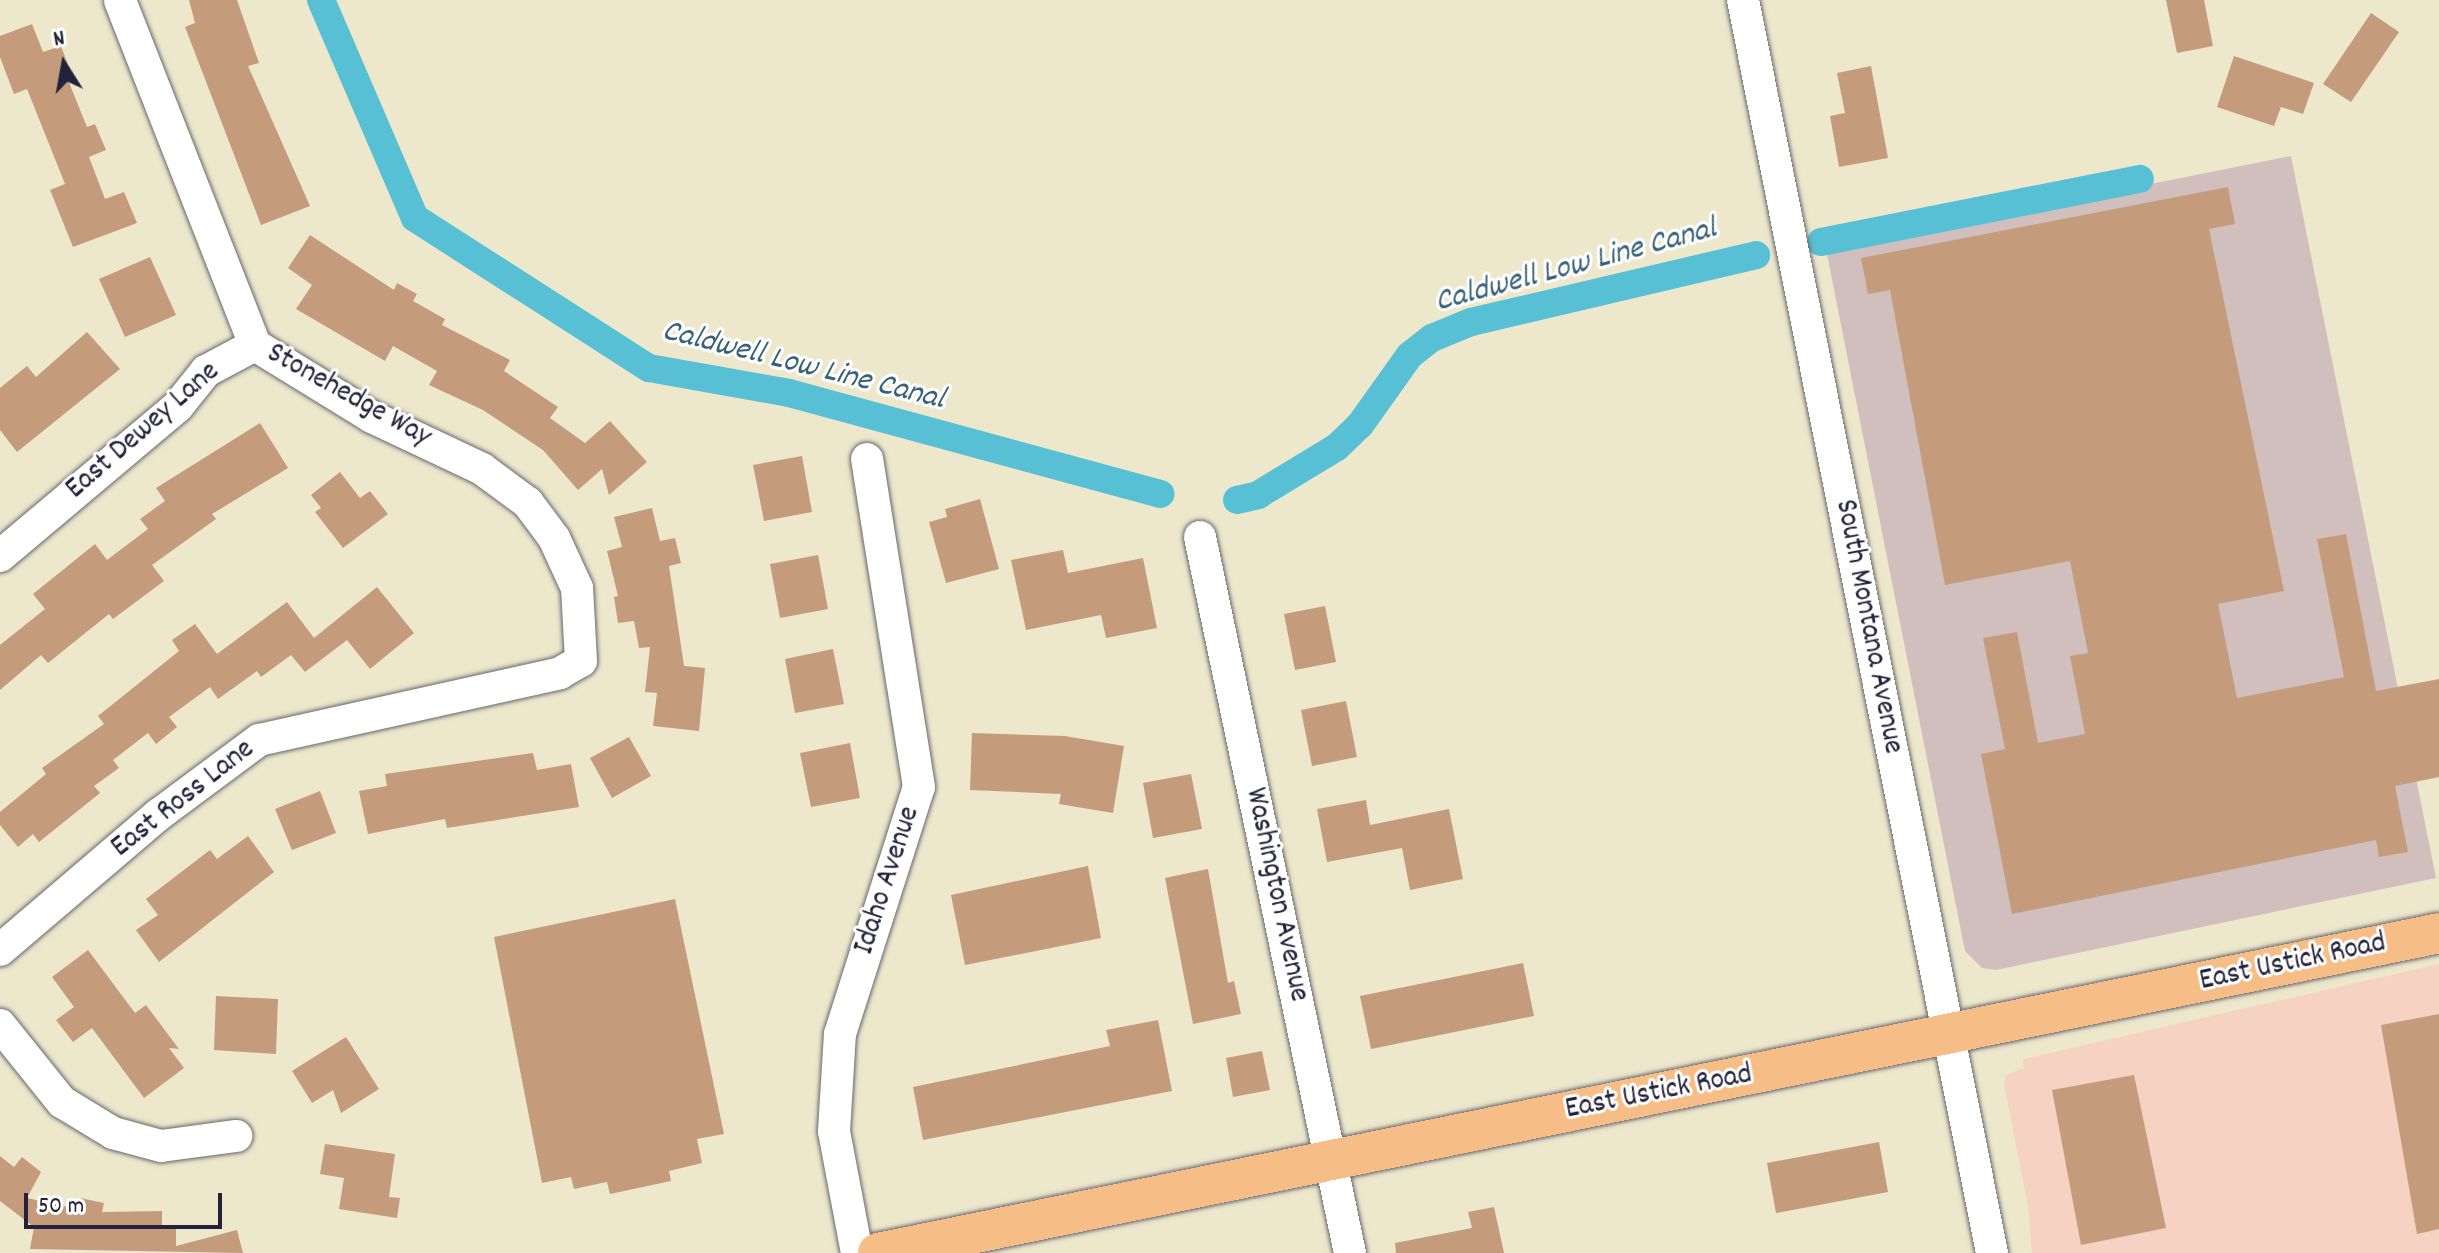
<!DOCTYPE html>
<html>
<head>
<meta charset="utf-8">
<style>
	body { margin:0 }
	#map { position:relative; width:2439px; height:1253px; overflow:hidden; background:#ede8cc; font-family:Dekko,sans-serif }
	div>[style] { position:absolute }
	.built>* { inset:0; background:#f6d2c3 }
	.industrial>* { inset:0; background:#d1bfbd }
	.canal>* { height:28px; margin:-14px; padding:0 14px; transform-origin:14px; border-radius:14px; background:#57c0d4 }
	.building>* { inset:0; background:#c49c7c }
	.roads { filter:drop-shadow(0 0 2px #69676e) drop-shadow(0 0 2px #69676e) }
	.minor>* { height:32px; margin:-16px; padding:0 16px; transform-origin:16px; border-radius:16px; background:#fff }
	.major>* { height:40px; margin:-20px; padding:0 20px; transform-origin:20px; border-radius:20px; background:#f6be86 }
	span { translate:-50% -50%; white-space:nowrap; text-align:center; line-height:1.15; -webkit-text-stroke:6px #fff; paint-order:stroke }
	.street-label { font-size:30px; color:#22223b }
	.water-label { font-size:32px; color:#376178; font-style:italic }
	.north { position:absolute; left:24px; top:24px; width:80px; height:80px; -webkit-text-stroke:6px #fff; paint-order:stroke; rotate:349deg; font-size:22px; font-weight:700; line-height:32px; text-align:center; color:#22223b }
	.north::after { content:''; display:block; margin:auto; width:28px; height:36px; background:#22223b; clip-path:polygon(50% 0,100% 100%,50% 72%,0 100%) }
	.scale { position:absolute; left:24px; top:1193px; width:198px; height:36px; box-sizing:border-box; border:4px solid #22223b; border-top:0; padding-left:10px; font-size:24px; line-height:28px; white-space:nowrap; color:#22223b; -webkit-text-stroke:6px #fff; paint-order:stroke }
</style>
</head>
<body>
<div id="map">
	<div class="built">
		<i style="clip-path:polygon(2439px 964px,2439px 1253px,2032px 1253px,2028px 1206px,2004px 1084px,2006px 1075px,2024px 1068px,2023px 1059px)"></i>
	</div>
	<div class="industrial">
		<i style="clip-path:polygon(2291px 156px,2436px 878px,1996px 970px,1982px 968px,1965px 951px,1826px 249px)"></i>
	</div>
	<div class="canal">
		<i style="left:321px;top:0;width:237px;rotate:66.7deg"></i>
		<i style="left:415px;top:218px;width:278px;rotate:32.7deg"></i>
		<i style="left:649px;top:368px;width:142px;rotate:10.1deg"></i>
		<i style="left:789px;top:393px;width:385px;rotate:15.2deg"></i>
		<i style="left:1821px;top:242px;width:325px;rotate:-11.2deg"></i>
		<i style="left:1237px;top:500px;width:22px;rotate:-13deg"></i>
		<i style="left:1258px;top:495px;width:92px;rotate:-31.3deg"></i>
		<i style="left:1337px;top:447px;width:32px;rotate:-44deg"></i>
		<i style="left:1360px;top:425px;width:86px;rotate:-54.5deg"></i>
		<i style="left:1410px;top:355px;width:28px;rotate:-38deg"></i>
		<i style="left:1432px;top:338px;width:42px;rotate:-22.3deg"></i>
		<i style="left:1471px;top:322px;width:293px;rotate:-13.2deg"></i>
	</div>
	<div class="building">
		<i style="clip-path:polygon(189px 0,237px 0,259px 63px,248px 66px,310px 206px,261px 225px,185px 27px,195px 23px)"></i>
		<i style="clip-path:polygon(2166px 0,2204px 0,2213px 46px,2177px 53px)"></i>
		<i style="clip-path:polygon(2371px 13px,2399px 32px,2351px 102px,2323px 84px)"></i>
		<i style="clip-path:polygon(32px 24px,43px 52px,61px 46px,71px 73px,66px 75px,87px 127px,95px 124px,106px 150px,89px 157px,105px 199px,124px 192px,137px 223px,73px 247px,50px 190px,65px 184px,27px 89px,14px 94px,0 57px,0 36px)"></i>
		<i style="clip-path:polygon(2234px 56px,2314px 83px,2303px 114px,2281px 107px,2274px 126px,2217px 107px)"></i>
		<i style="clip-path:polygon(1871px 66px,1888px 158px,1839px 167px,1830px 116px,1845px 113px,1837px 73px)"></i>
		<i style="clip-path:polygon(2228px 187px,2235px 224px,2209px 229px,2284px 591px,2218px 604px,2237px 698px,2344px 677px,2317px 539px,2346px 534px,2376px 691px,2439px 679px,2439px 777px,2395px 786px,2408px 852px,2379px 857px,2376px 840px,2012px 914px,1981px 754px,2005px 749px,1983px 638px,2017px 632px,2038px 743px,2085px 734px,2070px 656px,2088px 653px,2070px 561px,1945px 585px,1890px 290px,1868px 294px,1861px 258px)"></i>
		<i style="clip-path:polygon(310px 235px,394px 290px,397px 283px,417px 294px,413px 301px,445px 319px,442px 325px,510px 360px,504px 371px,558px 407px,550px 418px,585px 443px,610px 421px,647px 462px,609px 495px,602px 469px,578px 490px,543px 450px,483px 410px,429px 385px,437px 371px,393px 346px,385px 361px,296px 309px,312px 285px,288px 268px)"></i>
		<i style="clip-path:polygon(150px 257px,176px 315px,125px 337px,99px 279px)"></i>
		<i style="clip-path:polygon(87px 332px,120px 369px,17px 452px,0 430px,0 388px,27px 366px,36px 377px)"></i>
		<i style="clip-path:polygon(260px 423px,288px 468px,212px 514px,216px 519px,152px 565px,164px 581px,113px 619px,109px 614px,48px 663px,41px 655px,0 690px,0 645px,45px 609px,33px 594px,95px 544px,107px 560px,148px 529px,140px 519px,165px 501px,156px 488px)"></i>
		<i style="clip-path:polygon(802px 456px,812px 512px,764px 521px,753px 465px)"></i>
		<i style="clip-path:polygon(340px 472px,360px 498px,370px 491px,388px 514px,343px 548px,315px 512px,321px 508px,311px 495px)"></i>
		<i style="clip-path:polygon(980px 499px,999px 569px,946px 583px,929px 522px,947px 517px,945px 509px)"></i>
		<i style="clip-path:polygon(652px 508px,660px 541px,675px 538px,681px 563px,669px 566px,684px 666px,705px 668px,699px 731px,653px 726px,657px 693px,645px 692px,650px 647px,639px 648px,634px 621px,618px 623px,614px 597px,618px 596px,607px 551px,622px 547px,614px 517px)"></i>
		<i style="clip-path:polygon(1063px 550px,1068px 573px,1143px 558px,1157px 628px,1106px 638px,1101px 615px,1026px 630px,1011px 560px)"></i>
		<i style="clip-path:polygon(818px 555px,828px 609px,780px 618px,770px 564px)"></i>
		<i style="clip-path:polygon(377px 587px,414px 633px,370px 669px,347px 640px,305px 672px,291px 655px,261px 677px,257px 671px,218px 699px,210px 687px,169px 717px,177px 727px,156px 744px,148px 733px,113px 760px,119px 768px,94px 786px,100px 793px,39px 842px,33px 834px,18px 847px,0 825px,0 812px,46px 774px,42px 768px,104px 724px,98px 716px,179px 651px,172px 640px,195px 624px,217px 654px,287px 602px,314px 638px)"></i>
		<i style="clip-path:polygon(1325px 606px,1336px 662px,1295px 670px,1284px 614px)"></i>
		<i style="clip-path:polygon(833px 649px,844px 704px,795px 713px,785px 659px)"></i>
		<i style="clip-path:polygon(1346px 701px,1357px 757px,1312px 766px,1301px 710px)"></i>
		<i style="clip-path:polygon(972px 733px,1065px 736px,1124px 746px,1113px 813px,1059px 804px,1061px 794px,970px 790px)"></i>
		<i style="clip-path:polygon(629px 737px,651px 776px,612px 798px,590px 758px)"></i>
		<i style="clip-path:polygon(850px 743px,860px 798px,811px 807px,800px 753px)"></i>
		<i style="clip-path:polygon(533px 753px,537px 770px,571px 764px,579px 807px,447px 828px,445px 819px,368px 834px,359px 791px,387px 786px,385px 774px)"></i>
		<i style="clip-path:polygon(1191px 774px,1202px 829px,1153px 838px,1143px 783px)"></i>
		<i style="clip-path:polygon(320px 791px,336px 833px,292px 850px,275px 809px)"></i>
		<i style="clip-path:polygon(1366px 800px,1370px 825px,1449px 809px,1463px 879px,1410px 890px,1402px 848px,1327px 862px,1317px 809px)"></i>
		<i style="clip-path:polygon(248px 836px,274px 872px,159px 962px,136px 930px,158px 915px,146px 899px,210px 850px,217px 859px)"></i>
		<i style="clip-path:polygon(1088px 866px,1101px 938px,965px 965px,951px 895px)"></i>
		<i style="clip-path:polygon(1208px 869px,1228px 983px,1234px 981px,1241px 1014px,1193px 1024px,1165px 878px)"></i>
		<i style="clip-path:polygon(675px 899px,724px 1134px,697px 1139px,702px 1163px,669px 1171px,671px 1181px,610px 1194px,607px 1182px,574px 1189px,571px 1177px,542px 1183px,494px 937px)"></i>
		<i style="clip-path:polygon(88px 950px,135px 1013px,146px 1005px,179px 1049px,169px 1048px,184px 1068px,144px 1098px,92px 1028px,73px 1042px,56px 1020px,74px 1007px,52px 977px)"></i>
		<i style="clip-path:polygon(1523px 963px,1534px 1016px,1371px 1049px,1360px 996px)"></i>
		<i style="clip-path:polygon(216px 996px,278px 999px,276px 1054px,214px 1050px)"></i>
		<i style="clip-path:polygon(2439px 1014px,2439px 1229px,2417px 1234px,2381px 1025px)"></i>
		<i style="clip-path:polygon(1158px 1020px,1172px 1091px,923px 1140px,913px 1087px,1110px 1046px,1106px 1030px)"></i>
		<i style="clip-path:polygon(346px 1037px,379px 1089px,341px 1113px,333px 1090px,312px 1103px,292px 1071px)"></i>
		<i style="clip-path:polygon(1262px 1051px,1270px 1090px,1233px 1097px,1226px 1058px)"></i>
		<i style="clip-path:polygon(2134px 1075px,2166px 1228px,2081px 1245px,2052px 1090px)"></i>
		<i style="clip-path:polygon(1879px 1142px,1888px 1192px,1776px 1213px,1767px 1163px)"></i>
		<i style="clip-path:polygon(325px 1144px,395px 1154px,389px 1197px,400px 1198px,397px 1218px,339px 1209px,344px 1178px,320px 1174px)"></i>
		<i style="clip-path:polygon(0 1156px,14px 1167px,22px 1157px,41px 1172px,27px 1198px,77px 1209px,80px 1198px,104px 1203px,102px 1212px,162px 1211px,162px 1228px,176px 1228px,176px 1246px,237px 1230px,243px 1253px,30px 1249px,34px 1227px,0 1201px)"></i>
		<i style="clip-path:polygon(1494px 1207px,1504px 1253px,1396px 1253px,1395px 1243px,1472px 1228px,1468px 1212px)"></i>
	</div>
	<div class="roads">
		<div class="minor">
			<i style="left:1743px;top:0;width:1278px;rotate:78.76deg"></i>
			<i style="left:1200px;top:537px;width:732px;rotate:78.17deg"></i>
			<i style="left:0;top:556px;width:233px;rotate:-40.1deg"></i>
			<i style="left:178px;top:406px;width:45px;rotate:-51.3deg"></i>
			<i style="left:206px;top:371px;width:55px;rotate:-28deg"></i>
			<i style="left:0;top:950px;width:208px;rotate:-40.5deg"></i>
			<i style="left:158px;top:815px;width:126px;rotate:-36.6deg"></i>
			<i style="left:259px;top:740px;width:308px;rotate:-12.5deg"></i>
			<i style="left:560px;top:673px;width:24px;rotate:-30deg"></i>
			<i style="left:581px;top:661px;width:73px;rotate:-93.1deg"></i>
			<i style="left:577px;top:588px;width:55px;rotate:-114.7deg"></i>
			<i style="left:554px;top:538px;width:44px;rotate:-126.6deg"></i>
			<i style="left:528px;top:503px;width:57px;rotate:-143.5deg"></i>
			<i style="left:482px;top:469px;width:122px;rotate:-154.7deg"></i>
			<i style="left:372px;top:417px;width:137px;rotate:-148.4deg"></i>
			<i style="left:255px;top:345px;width:370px;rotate:-111.4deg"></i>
			<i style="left:0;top:1025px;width:99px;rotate:51.2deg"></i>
			<i style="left:62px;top:1102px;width:60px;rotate:31.3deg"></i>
			<i style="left:113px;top:1133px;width:50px;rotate:15.2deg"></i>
			<i style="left:161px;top:1146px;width:76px;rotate:-7.6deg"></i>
			<i style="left:857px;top:1253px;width:124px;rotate:-100.7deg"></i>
			<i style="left:834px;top:1131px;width:97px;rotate:-86.5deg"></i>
			<i style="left:840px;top:1034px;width:259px;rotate:-72.3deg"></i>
			<i style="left:919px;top:787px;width:332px;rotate:-99deg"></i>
		</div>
		<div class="major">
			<i style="left:878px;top:1253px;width:1593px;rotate:-11.58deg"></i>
		</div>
	</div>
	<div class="street-label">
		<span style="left:348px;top:397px;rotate:29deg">Stonehedge Way</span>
		<span style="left:144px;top:432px;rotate:-41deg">East Dewey Lane</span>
		<span style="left:1867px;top:627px;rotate:79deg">South Montana Avenue</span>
		<span style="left:184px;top:800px;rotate:-38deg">East Ross Lane</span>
		<span style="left:889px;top:881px;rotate:-72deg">Idaho Avenue</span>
		<span style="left:1275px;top:895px;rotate:78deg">Washington Avenue</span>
		<span style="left:2293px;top:964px;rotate:-12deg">East Ustick Road</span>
		<span style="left:1659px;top:1094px;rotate:-11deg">East Ustick Road</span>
	</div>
	<div class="water-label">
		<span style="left:1576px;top:267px;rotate:-15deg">Caldwell Low Line Canal</span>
		<span style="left:803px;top:367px;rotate:14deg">Caldwell Low Line Canal</span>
	</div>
	<div class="north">N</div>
	<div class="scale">50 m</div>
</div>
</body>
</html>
